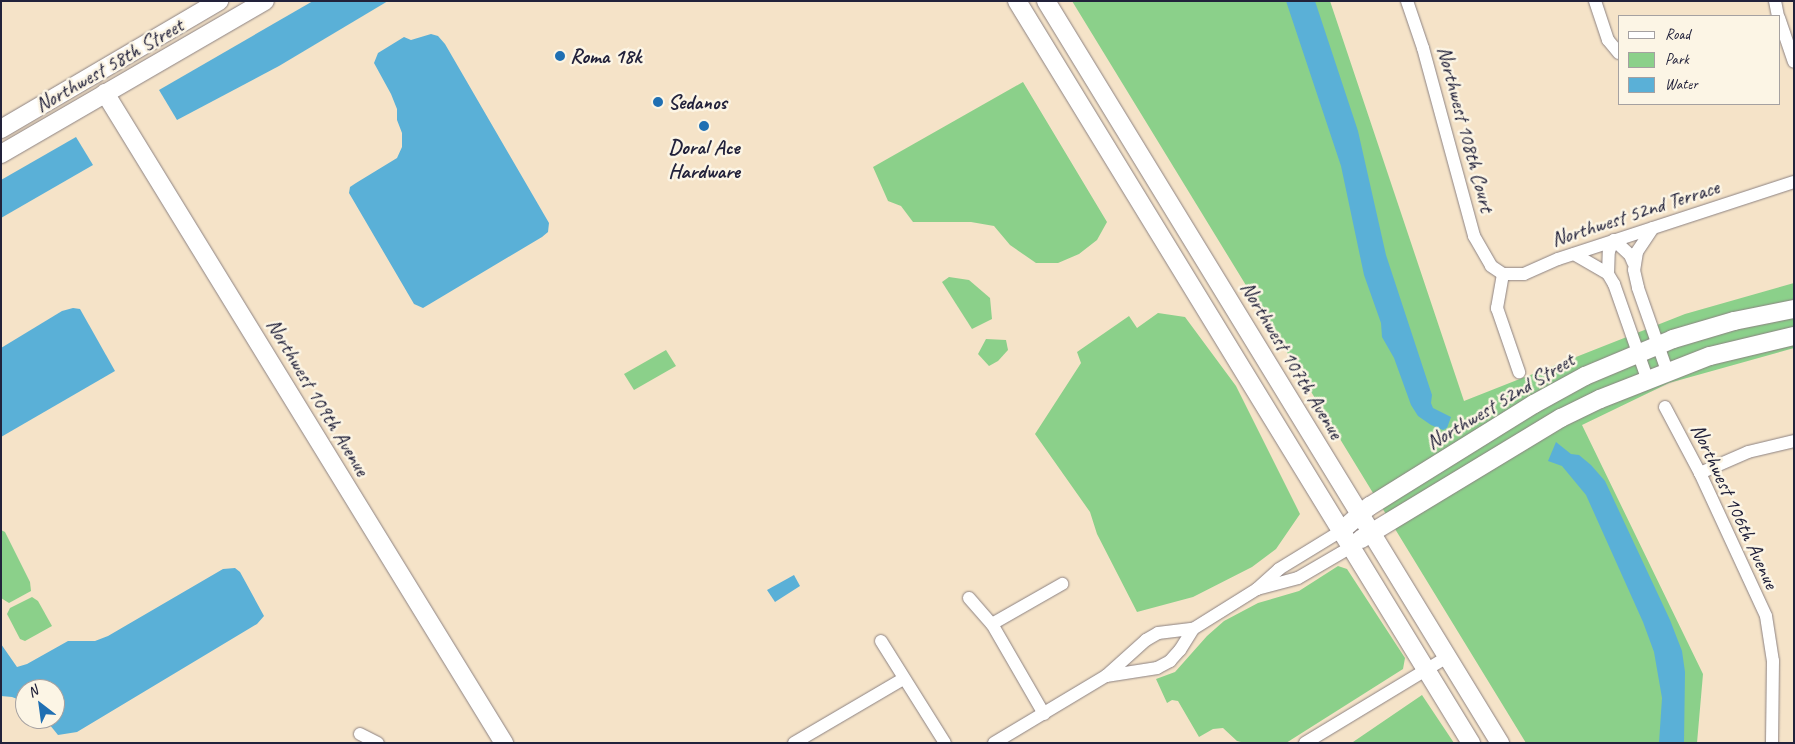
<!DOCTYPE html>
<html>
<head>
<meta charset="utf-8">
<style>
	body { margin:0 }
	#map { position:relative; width:1795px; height:744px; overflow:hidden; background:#f5e3c8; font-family:Caveat,sans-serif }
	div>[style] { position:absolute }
	.green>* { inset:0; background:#8bd08a }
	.water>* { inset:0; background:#5ab0d7 }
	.roads { filter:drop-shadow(0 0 1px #8c8282) drop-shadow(0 0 1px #8c8282) }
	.street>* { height:12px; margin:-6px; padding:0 6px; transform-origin:6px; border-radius:6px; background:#fff }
	.secondary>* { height:18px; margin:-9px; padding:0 9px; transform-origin:9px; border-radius:9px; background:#fff }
	.dots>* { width:14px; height:14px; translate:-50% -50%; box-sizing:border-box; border:2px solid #fcf5e5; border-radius:50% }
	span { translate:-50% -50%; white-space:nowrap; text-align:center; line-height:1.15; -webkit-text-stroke:5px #fcf5e5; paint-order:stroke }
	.poi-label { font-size:21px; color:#22223b; font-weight:700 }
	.left { translate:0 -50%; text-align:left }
	.street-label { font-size:21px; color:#22223b }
	.frame { position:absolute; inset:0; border:2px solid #22223b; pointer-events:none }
	.legend { position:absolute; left:1618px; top:15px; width:162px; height:90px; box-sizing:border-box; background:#fcf5e5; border:1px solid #a5a1a1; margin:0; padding:6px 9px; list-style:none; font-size:15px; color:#22223b }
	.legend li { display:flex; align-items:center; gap:10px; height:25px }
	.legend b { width:25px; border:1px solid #a5a1a1 }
	.north { position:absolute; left:15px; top:679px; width:50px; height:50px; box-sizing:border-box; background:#fcf5e5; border:1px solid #a5a1a1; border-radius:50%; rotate:330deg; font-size:14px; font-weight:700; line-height:20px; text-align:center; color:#22223b }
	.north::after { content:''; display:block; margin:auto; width:18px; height:22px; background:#1f6fb2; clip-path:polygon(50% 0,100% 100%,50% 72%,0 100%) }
</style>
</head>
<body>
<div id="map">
	<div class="green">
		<i style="clip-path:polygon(1072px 1px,1330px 1px,1464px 401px,1685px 314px,1794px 283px,1794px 348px,1669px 383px,1582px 425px,1703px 674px,1697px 743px,1526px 743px)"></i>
		<i style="clip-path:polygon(1023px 82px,1107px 222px,1097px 240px,1079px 254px,1058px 263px,1036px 263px,1010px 245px,994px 226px,971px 222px,913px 222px,901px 206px,888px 201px,873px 167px)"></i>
		<i style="clip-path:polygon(949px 277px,969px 280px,990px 298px,992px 319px,972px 329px,942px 282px)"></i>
		<i style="clip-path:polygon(1158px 313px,1185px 317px,1236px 386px,1300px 514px,1276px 549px,1252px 567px,1193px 597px,1137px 612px,1097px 534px,1090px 512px,1035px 434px,1081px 363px,1077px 352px,1129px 316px,1137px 328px)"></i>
		<i style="clip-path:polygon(986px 339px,1006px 340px,1008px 350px,998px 361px,989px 366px,978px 354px)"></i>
		<i style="clip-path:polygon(666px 350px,676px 366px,634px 390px,624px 374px)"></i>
		<i style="clip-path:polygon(1px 530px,5px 532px,30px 582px,31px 591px,9px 603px,1px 598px)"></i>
		<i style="clip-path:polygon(1338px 566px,1347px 569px,1405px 658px,1403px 669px,1286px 743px,1245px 743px,1237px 741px,1223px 728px,1213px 729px,1199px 737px,1178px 701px,1172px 700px,1167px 703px,1156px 679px,1175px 672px,1207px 636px,1224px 621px,1258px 603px,1299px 591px)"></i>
		<i style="clip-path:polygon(32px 597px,38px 601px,52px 626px,25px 641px,20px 639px,7px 614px,10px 608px)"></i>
		<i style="clip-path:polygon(1422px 695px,1454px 743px,1333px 743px,1353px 742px)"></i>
	</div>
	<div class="water">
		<i style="clip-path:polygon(313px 1px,388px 1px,279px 66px,177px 120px,159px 90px)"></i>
		<i style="clip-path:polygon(1286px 1px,1315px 1px,1358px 131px,1386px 255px,1432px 395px,1431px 403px,1433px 408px,1451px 417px,1447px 428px,1443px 430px,1431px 425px,1418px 416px,1411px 405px,1394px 358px,1382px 337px,1381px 323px,1364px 275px,1341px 166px)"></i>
		<i style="clip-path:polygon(431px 34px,438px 36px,445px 44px,549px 223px,548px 232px,542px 237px,423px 308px,414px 304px,349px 193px,350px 187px,356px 183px,397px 158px,402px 147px,402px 133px,397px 120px,397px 109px,391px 94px,374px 63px,378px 53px,404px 37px,411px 40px)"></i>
		<i style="clip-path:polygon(76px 137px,93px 165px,1px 218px,1px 180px)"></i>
		<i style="clip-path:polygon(73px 308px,80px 309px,115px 371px,1px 437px,1px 348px,62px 311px)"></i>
		<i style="clip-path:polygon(1556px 442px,1571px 454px,1579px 455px,1591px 465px,1605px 481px,1670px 620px,1682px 651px,1685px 672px,1684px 743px,1659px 743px,1662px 698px,1654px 652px,1643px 622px,1586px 495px,1562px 466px,1548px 461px)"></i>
		<i style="clip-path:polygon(235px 568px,240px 572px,264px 616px,257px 624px,77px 732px,58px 735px,45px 719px,55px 719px,55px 689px,25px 689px,25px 702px,12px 697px,1px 696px,1px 644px,17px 667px,27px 664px,68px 641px,95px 641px,108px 636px,223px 569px)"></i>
		<i style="clip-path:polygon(794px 575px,800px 586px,775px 602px,767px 590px)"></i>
	</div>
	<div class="roads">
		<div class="street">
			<i style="left:1407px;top:1px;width:50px;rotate:71.2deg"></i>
			<i style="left:1423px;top:48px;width:195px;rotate:74.8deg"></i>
			<i style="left:1474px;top:236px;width:34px;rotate:60deg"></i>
			<i style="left:1491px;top:266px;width:14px;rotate:34deg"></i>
			<i style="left:1503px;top:274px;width:21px"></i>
			<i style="left:1524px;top:274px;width:37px;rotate:-24deg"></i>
			<i style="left:1558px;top:259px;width:248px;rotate:-18.1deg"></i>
			<i style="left:1595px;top:1px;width:41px;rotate:71.6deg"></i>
			<i style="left:1608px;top:40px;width:17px;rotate:50deg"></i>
			<i style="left:1775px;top:1px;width:15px;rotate:79deg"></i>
			<i style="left:1779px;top:18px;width:46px;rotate:71.2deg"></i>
			<i style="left:1653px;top:228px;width:29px;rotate:124deg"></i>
			<i style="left:1637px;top:252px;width:18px;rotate:99deg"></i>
			<i style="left:1634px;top:270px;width:18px;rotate:77deg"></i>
			<i style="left:1638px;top:288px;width:88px;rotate:70.7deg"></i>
			<i style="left:1614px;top:240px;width:22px;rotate:43deg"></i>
			<i style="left:1630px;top:255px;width:8px;rotate:67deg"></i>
			<i style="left:1574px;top:254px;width:39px;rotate:30deg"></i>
			<i style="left:1608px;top:274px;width:12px;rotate:59deg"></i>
			<i style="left:1614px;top:284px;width:100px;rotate:70.7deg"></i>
			<i style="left:1503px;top:274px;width:35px;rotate:100deg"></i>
			<i style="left:1497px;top:308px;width:68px;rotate:71deg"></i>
			<i style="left:1608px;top:274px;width:23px;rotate:-88deg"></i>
			<i style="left:1609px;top:251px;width:12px;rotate:-66deg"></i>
			<i style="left:1665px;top:407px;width:75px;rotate:62.1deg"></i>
			<i style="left:1700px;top:473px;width:157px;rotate:65.2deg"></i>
			<i style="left:1766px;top:616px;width:46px;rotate:81.2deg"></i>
			<i style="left:1773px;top:661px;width:82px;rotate:90.7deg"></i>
			<i style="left:1700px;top:473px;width:52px;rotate:-23.6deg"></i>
			<i style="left:1748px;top:452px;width:47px;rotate:-13.4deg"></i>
			<i style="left:1257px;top:589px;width:42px;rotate:-15deg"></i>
			<i style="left:1298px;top:578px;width:61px;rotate:-30.3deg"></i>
			<i style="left:969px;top:598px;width:35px;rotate:49deg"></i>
			<i style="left:992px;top:624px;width:104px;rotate:60deg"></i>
			<i style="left:992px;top:624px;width:81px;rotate:-29.7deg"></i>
			<i style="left:881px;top:641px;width:120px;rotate:57.9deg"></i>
			<i style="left:1106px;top:676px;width:52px;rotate:-8.9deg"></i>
			<i style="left:1157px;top:668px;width:15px;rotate:-28deg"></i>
			<i style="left:1170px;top:661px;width:15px;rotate:-48deg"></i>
			<i style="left:1180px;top:650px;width:25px;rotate:-58deg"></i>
			<i style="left:360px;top:734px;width:20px;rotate:27deg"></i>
			<i style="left:794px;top:743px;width:126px;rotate:-30.4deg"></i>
			<i style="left:994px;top:743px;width:131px;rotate:-30.9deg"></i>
			<i style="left:1106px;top:676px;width:54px;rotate:-42deg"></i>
			<i style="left:1146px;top:640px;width:14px;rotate:-30deg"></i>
			<i style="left:1158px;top:633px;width:35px;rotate:-7deg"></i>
			<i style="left:1193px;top:629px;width:75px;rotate:-32deg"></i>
			<i style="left:1257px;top:589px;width:30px;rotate:-42deg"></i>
			<i style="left:1279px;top:569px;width:73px;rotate:-31.5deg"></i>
			<i style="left:1305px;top:743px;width:166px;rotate:-31.2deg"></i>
		</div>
		<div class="secondary">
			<i style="left:1017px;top:1px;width:870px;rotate:58.54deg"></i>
			<i style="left:1046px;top:1px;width:870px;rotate:58.54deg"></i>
			<i style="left:105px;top:93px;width:763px;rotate:58.46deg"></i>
			<i style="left:1px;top:129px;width:253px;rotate:-30.4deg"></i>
			<i style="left:1px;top:154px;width:305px;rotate:-30.1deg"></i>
			<i style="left:1341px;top:531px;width:38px;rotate:-41deg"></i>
			<i style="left:1370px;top:506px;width:193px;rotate:-31.9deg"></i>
			<i style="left:1534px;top:404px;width:58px;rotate:-28.8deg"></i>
			<i style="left:1585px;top:376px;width:95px;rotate:-22.8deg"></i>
			<i style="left:1673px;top:339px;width:64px;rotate:-16.4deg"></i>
			<i style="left:1734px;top:321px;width:61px;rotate:-11.3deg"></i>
			<i style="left:1361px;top:539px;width:234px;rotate:-31.2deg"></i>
			<i style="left:1561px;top:418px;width:43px;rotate:-26deg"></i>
			<i style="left:1600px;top:399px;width:118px;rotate:-21.4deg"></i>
			<i style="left:1710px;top:356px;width:86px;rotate:-13.4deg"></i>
		</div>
	</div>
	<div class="dots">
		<i style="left:560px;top:56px;background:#1f6fb2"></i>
		<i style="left:658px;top:102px;background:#1f6fb2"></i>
		<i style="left:704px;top:126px;background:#1f6fb2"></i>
	</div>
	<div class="poi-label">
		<span class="left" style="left:570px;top:56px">Roma 18k</span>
		<span class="left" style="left:668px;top:102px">Sedanos</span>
		<span style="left:704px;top:159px">Doral Ace<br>Hardware</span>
	</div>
	<div class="street-label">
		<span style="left:109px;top:65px;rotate:-30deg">Northwest 58th Street</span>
		<span style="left:1466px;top:129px;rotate:75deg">Northwest 108th Court</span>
		<span style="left:1635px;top:213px;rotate:-18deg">Northwest 52nd Terrace</span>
		<span style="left:1292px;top:360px;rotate:59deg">Northwest 107th Avenue</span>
		<span style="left:318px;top:397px;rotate:59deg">Northwest 109th Avenue</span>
		<span style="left:1500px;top:401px;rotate:-31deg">Northwest 52nd Street</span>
		<span style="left:1735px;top:506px;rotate:65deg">Northwest 106th Avenue</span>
	</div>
	<div class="frame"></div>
	<ul class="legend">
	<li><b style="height:6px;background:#fff"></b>Road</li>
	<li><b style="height:14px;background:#8bd08a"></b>Park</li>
	<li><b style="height:14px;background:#5ab0d7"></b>Water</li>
	</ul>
	<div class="north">N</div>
</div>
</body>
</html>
